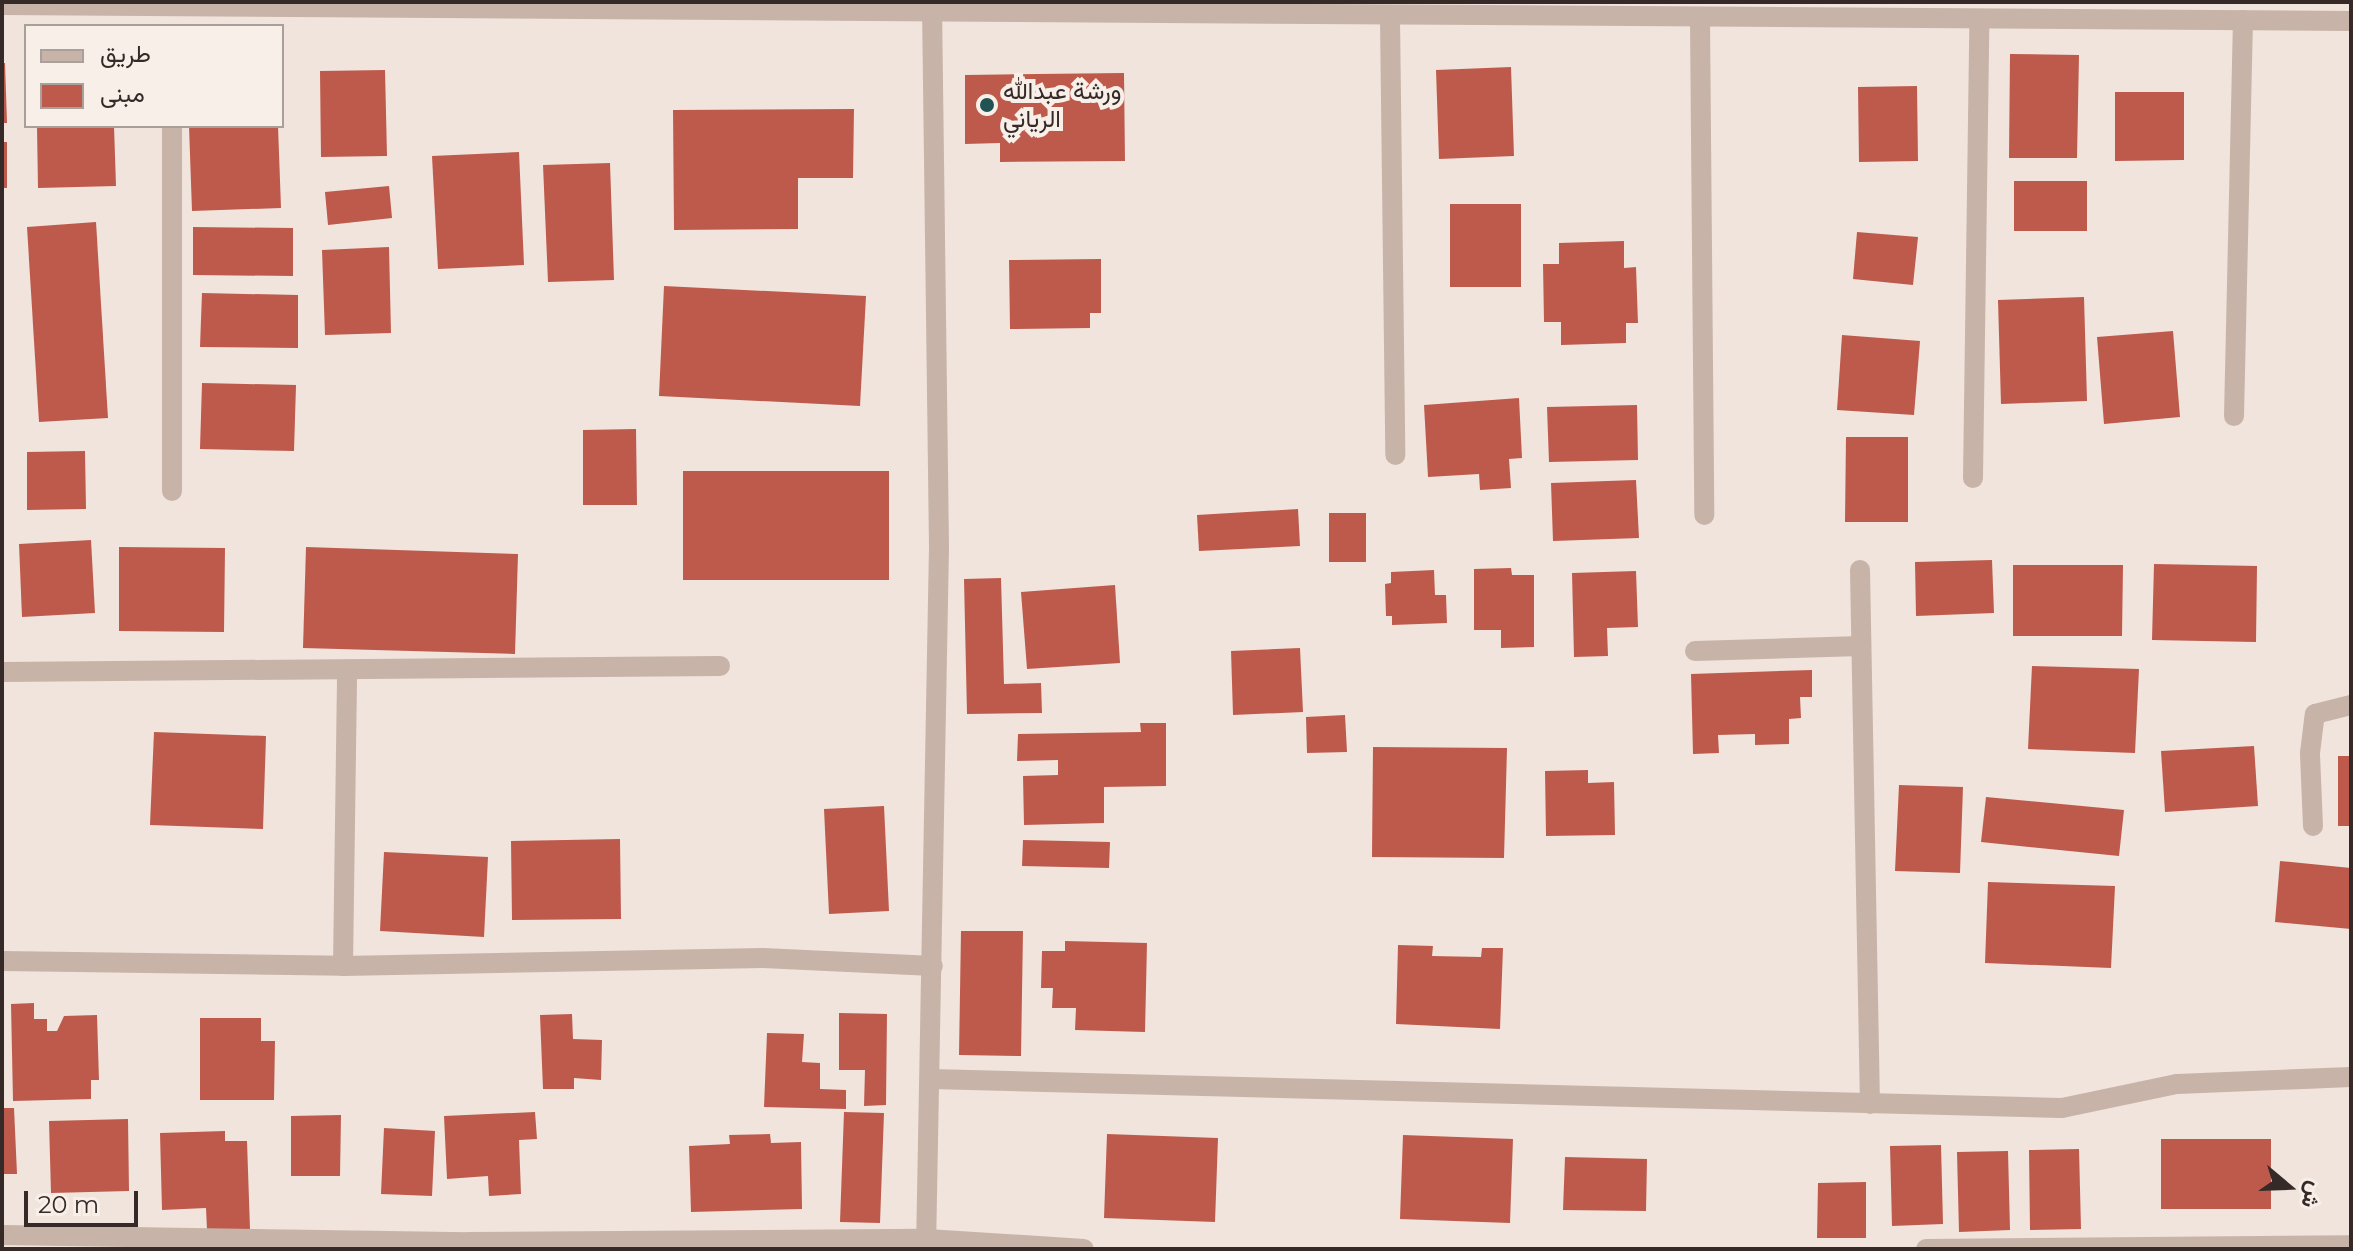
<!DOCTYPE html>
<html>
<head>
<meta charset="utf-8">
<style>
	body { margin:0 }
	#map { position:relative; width:2353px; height:1251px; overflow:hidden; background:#f0e4dc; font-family:Montserrat,Vazirmatn,sans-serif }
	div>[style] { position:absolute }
	.building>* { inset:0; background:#be5a4c }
	.minor>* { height:20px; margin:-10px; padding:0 10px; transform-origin:10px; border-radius:10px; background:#c7b3a8 }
	.tertiary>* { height:20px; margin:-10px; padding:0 10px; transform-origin:10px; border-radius:10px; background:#c7b3a8 }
	.dots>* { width:22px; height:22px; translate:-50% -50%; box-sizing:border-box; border:4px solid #f8efe8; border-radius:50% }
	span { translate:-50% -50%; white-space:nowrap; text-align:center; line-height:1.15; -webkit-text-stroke:8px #f8efe8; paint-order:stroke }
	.poi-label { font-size:24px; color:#352a28 }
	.left { translate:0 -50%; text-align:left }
	.frame { position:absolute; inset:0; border:4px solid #352a28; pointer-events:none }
	.legend { position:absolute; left:24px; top:24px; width:260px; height:104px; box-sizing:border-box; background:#f8efe8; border:2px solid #aaa09b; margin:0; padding:10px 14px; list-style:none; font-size:24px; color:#352a28 }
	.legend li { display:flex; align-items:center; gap:16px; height:40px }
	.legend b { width:40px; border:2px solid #aaa09b }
	.north { position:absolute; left:2249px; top:1147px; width:80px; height:80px; -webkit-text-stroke:6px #f8efe8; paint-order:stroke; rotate:109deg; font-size:22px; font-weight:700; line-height:32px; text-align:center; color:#352a28 }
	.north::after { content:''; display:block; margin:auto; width:28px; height:36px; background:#352a28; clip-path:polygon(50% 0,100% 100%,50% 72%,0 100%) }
	.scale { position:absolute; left:24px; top:1191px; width:114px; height:36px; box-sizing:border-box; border:4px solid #352a28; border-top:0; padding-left:10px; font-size:24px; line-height:28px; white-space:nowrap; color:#352a28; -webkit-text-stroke:6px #f8efe8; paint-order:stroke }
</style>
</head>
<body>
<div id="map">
	<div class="building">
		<i style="clip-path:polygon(2010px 54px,2079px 55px,2077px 158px,2009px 158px)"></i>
		<i style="clip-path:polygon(2px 63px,5px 63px,7px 123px,2px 123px)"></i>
		<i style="clip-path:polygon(1511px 67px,1514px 156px,1439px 159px,1436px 70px)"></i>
		<i style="clip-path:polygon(385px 70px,387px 156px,321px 157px,320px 71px)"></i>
		<i style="clip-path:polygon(1124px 73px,1125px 161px,1000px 162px,1000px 143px,965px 144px,965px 75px)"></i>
		<i style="clip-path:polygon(1917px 86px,1918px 161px,1859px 162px,1858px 87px)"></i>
		<i style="clip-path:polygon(2115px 92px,2184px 92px,2184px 160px,2115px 161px)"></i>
		<i style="clip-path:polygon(854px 109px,853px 178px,798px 178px,798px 229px,674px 230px,673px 110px)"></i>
		<i style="clip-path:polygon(37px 126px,114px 126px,116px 186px,38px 188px)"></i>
		<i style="clip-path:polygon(189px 126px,278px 126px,281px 208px,192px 211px)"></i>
		<i style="clip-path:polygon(2px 142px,7px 142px,7px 188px,2px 188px)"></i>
		<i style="clip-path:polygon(519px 152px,524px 265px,438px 269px,432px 156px)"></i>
		<i style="clip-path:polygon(610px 163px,614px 280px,548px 282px,543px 165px)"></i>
		<i style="clip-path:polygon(2014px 181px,2087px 181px,2087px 231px,2014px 231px)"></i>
		<i style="clip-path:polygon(389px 186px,392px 218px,328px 225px,325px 192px)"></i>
		<i style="clip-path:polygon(1450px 204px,1521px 204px,1521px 287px,1450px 287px)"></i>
		<i style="clip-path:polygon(96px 222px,108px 418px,39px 422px,27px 227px)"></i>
		<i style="clip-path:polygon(193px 227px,293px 228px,293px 276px,193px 275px)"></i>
		<i style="clip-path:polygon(1857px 232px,1918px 237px,1913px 285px,1853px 279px)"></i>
		<i style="clip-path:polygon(1624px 241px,1624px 268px,1636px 267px,1638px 323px,1626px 323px,1626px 343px,1561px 345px,1561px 322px,1544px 322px,1543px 264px,1559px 264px,1559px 243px)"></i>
		<i style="clip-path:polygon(389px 247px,391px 333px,325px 335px,322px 250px)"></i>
		<i style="clip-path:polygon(1101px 259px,1101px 313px,1090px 313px,1090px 328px,1010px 329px,1009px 260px)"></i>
		<i style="clip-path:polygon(664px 286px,866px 296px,860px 406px,659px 396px)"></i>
		<i style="clip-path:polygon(202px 293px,298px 295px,298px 348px,200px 347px)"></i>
		<i style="clip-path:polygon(2084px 297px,2087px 401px,2001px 404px,1998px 300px)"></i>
		<i style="clip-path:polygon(2173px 331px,2180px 417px,2104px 424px,2097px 337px)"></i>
		<i style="clip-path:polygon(1842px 335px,1920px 341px,1914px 415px,1837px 410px)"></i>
		<i style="clip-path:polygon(202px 383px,296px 385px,294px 451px,200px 449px)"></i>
		<i style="clip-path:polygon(1519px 398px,1522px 458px,1509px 459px,1511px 488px,1480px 490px,1479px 474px,1428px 477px,1424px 405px)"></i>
		<i style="clip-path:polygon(1637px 405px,1638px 460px,1549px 462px,1547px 407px)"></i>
		<i style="clip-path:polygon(636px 429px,637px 505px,583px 505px,583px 430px)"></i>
		<i style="clip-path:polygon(1846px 437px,1908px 437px,1908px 522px,1845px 522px)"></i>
		<i style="clip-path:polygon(85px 451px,86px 509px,27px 510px,27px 452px)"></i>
		<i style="clip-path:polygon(683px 471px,889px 471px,889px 580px,683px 580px)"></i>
		<i style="clip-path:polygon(1636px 480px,1639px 538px,1553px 541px,1551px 483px)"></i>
		<i style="clip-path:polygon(1298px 509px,1300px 546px,1199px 551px,1197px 515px)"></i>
		<i style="clip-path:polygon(1329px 513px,1366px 513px,1366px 562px,1329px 562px)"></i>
		<i style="clip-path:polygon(91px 540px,95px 613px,22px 617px,19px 544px)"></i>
		<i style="clip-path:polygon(119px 547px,225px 548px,224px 632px,119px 631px)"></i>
		<i style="clip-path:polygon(306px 547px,518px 554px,515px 654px,303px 648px)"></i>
		<i style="clip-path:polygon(1992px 560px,1994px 613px,1916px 616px,1915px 562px)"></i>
		<i style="clip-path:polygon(2154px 564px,2257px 566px,2256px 642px,2152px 640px)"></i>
		<i style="clip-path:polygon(2013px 565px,2123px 565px,2122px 636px,2013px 636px)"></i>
		<i style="clip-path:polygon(1511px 568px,1512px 575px,1534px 575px,1534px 647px,1501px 648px,1501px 630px,1474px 630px,1474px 569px)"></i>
		<i style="clip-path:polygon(1434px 570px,1435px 595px,1446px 595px,1447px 623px,1392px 625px,1392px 616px,1386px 616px,1385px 584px,1391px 583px,1391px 572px)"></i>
		<i style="clip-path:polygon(1636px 571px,1638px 627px,1607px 628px,1608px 656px,1574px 657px,1572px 573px)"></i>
		<i style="clip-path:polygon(1001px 578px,1004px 684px,1041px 683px,1042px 713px,967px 714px,964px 579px)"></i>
		<i style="clip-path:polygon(1115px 585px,1120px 663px,1027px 669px,1021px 592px)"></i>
		<i style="clip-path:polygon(1300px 648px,1303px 712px,1233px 715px,1231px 651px)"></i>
		<i style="clip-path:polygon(2032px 666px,2139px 669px,2135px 753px,2028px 749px)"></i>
		<i style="clip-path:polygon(1812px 670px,1812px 697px,1800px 697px,1801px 718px,1789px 719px,1789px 744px,1755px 745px,1755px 734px,1718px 735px,1719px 753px,1693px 754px,1691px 674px)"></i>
		<i style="clip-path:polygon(1345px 715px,1347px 752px,1307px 753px,1306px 717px)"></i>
		<i style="clip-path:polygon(1140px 723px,1166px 723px,1166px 786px,1104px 787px,1104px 823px,1024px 825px,1023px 776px,1058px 775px,1058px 760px,1017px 761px,1018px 734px,1141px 732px)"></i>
		<i style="clip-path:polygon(154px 732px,266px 736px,263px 829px,150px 825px)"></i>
		<i style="clip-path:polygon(2254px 746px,2258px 806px,2165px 812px,2161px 751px)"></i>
		<i style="clip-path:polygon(1373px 747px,1507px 748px,1504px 858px,1372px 857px)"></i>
		<i style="clip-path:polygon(2338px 756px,2351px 756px,2351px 826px,2338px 826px)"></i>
		<i style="clip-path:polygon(1588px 770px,1588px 783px,1614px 782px,1615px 835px,1546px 836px,1545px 771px)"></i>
		<i style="clip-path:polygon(1899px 785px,1963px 787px,1960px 873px,1895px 871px)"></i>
		<i style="clip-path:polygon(1986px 797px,2124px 810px,2119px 856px,1981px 842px)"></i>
		<i style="clip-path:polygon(884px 806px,889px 911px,829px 914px,824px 809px)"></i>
		<i style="clip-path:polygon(620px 839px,621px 919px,512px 920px,511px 841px)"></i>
		<i style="clip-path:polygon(1023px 840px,1110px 842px,1109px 868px,1022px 866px)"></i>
		<i style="clip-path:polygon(384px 852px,488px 857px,484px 937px,380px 931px)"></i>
		<i style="clip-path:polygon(2280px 861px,2351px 868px,2351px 929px,2275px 922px)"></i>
		<i style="clip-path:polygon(1988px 882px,2115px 886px,2111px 968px,1985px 963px)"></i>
		<i style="clip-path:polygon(961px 931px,1023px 931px,1021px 1056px,959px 1055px)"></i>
		<i style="clip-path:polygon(1065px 941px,1147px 943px,1145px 1032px,1075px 1030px,1076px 1008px,1052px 1008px,1053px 988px,1041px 988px,1042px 951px,1065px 951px)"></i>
		<i style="clip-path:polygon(1398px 945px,1433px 946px,1432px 956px,1481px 957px,1482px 948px,1503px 948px,1500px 1029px,1396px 1024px)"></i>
		<i style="clip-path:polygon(34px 1003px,34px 1019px,47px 1019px,47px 1031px,57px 1031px,64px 1016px,97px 1015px,99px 1080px,91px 1080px,91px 1099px,13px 1101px,11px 1004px)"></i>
		<i style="clip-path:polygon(839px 1013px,887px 1014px,886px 1105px,864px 1106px,865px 1070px,839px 1070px)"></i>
		<i style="clip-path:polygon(572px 1014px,573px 1039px,602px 1040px,601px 1080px,574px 1078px,574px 1089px,543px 1089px,540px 1015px)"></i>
		<i style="clip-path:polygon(200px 1018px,261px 1018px,261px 1041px,275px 1041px,274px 1100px,200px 1100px)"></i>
		<i style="clip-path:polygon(767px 1033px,804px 1034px,802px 1062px,820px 1063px,820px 1089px,846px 1090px,846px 1109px,764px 1107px)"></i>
		<i style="clip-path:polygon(2px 1108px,14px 1108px,17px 1174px,2px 1174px)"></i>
		<i style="clip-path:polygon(535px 1112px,537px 1139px,519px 1140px,521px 1194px,489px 1196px,488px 1176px,447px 1179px,444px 1116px)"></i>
		<i style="clip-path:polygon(844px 1112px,884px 1113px,880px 1223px,840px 1222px)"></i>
		<i style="clip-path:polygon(341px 1115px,340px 1176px,291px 1176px,291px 1116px)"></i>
		<i style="clip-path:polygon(128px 1119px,129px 1191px,51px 1193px,49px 1121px)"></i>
		<i style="clip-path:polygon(384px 1128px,435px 1131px,432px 1196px,381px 1194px)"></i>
		<i style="clip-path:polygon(225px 1131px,225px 1141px,247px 1141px,250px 1229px,207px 1230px,206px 1208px,162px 1210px,160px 1133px)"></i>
		<i style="clip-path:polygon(770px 1134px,771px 1143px,801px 1142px,802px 1209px,691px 1212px,689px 1146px,730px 1144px,729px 1135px)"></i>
		<i style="clip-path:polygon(1107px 1134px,1218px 1138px,1215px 1222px,1104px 1218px)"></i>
		<i style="clip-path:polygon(1403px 1135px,1513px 1139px,1510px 1223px,1400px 1219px)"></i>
		<i style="clip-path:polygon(2161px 1139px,2271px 1139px,2271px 1209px,2161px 1209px)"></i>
		<i style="clip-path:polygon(1941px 1145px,1943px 1224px,1892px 1226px,1890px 1146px)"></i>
		<i style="clip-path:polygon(2079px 1149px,2081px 1229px,2030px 1230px,2029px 1150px)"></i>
		<i style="clip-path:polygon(2008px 1151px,2010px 1230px,1959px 1232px,1957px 1152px)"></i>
		<i style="clip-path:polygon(1565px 1157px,1647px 1159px,1646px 1211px,1563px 1210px)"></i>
		<i style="clip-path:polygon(1866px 1182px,1866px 1238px,1817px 1238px,1818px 1183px)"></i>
	</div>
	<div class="minor">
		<i style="left:2px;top:5px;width:2349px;rotate:0.39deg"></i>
		<i style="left:1390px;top:18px;width:437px;rotate:89.3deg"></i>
		<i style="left:1700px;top:20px;width:495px;rotate:89.5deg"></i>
		<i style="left:2234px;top:416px;width:396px;rotate:-88.7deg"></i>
		<i style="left:1973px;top:478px;width:457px;rotate:-89.2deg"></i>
		<i style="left:172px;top:491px;width:365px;rotate:-90deg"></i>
		<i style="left:1860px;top:570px;width:534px;rotate:88.93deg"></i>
		<i style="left:1695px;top:651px;width:166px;rotate:-1.7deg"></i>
		<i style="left:2px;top:672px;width:718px;rotate:-0.48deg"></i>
		<i style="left:2313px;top:826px;width:73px;rotate:-92.4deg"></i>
		<i style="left:2310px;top:753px;width:39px;rotate:-83deg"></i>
		<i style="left:2315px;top:714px;width:37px;rotate:-14deg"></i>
		<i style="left:2px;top:961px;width:341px;rotate:0.8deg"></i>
		<i style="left:343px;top:966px;width:420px;rotate:-1.1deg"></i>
		<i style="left:763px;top:958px;width:170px;rotate:2.7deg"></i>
		<i style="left:343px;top:966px;width:294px;rotate:-89.2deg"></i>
		<i style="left:931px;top:1079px;width:1131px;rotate:1.47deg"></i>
		<i style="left:2062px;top:1108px;width:117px;rotate:-11.8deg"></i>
		<i style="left:2177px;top:1084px;width:174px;rotate:-2.3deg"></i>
		<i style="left:2px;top:1235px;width:467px;rotate:0.9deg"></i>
		<i style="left:469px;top:1242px;width:458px;rotate:-0.4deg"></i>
		<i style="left:927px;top:1239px;width:157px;rotate:3.6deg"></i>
		<i style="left:1926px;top:1249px;width:425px;rotate:-0.5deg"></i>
	</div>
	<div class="tertiary">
		<i style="left:926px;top:1249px;width:702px;rotate:-88.94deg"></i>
		<i style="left:939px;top:547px;width:545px;rotate:-90.74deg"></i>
	</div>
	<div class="dots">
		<i style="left:987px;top:105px;background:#205351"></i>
	</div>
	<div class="poi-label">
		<span class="left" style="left:1003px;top:105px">ورشة عبدالله<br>الرياني</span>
	</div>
	<div class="frame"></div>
	<ul class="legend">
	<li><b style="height:10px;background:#c7b3a8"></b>طريق</li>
	<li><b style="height:22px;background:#be5a4c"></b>مبنى</li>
	</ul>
	<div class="north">ش</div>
	<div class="scale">20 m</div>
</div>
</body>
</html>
